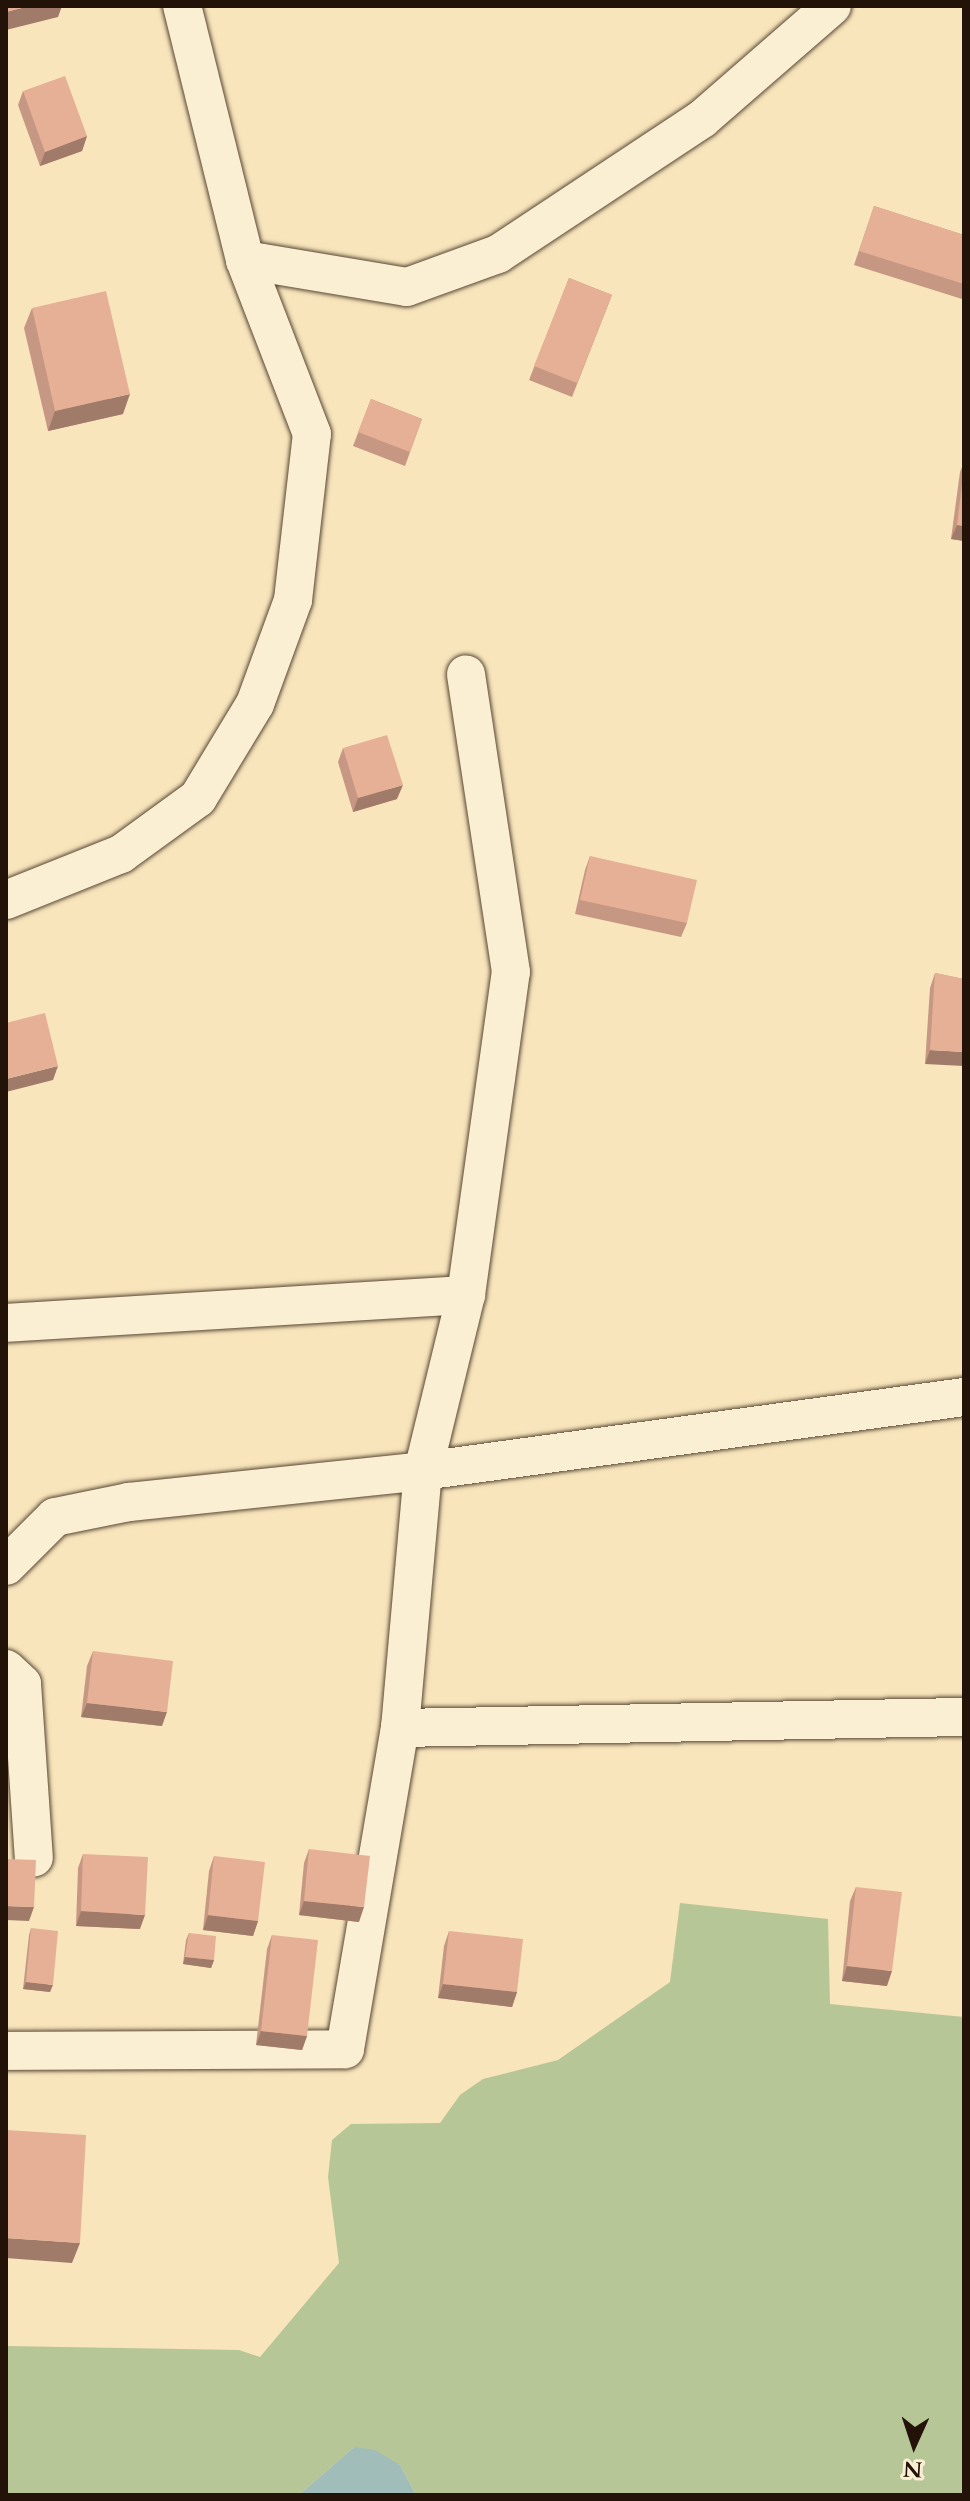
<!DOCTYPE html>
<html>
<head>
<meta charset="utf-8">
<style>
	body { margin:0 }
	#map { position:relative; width:970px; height:2501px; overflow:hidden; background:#f8e5bc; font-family:Cardo,serif }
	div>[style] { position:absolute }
	.green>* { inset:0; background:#b7c696 }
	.water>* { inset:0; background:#a0bdb9 }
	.roads { filter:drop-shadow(0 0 2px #584734) drop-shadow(0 0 2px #584734) }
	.street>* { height:38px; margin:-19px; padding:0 19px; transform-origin:19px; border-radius:19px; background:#faeed3 }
	.wall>* { inset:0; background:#c69782 }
	.shaded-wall>* { inset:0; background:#a17b6a }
	.building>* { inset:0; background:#e6b097 }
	span { translate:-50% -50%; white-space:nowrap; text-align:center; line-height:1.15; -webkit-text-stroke:7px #faeed3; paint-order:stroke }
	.frame { position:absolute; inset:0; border:8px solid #221207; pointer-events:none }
	.north { position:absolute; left:874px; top:2405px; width:80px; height:80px; -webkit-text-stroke:6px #faeed3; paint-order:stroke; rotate:183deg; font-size:22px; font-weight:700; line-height:32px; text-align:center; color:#221207 }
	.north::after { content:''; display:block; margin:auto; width:28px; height:36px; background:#221207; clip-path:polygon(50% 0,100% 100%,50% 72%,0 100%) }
</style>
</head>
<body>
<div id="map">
	<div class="green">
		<i style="clip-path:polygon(680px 1903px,828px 1919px,830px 2004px,964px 2017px,964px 2495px,416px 2495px,400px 2465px,354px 2447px,299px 2495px,6px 2495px,6px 2346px,239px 2350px,260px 2357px,339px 2263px,328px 2177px,332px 2140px,351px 2124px,440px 2123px,460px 2095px,483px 2079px,558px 2060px,670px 1982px)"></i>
	</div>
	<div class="water">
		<i style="clip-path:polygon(354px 2447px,375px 2450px,400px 2465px,416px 2495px,299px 2495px)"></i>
	</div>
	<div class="roads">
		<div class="street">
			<i style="left:245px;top:260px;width:164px;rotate:9.5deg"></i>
			<i style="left:407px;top:287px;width:97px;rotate:-19.9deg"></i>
			<i style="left:498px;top:254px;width:245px;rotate:-33.5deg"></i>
			<i style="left:702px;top:119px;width:172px;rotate:-41deg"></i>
			<i style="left:6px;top:900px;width:124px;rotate:-21.8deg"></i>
			<i style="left:121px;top:854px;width:95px;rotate:-36deg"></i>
			<i style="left:198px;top:798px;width:110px;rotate:-58.8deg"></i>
			<i style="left:255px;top:704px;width:111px;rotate:-69.9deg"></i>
			<i style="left:293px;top:600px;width:167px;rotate:-83.5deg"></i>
			<i style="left:312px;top:434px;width:186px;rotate:-111.1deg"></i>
			<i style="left:245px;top:260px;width:262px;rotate:-103.9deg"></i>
			<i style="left:6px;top:1323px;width:461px;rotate:-3.5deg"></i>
			<i style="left:6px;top:1566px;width:69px;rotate:-45deg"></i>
			<i style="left:55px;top:1517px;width:76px;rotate:-11.5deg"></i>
			<i style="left:129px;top:1502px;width:296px;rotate:-6deg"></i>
			<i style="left:423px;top:1471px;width:546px;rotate:-7.79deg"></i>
			<i style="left:6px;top:1669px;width:22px;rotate:43deg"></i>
			<i style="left:22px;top:1684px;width:174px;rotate:86.1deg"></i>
			<i style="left:400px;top:1728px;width:564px;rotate:-1.12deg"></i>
			<i style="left:6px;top:2051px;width:339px;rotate:-0.3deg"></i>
			<i style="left:345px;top:2049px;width:326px;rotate:-80.3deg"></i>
			<i style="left:400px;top:1728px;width:258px;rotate:-84.9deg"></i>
			<i style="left:423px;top:1471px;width:181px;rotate:-76.3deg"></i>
			<i style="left:466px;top:1295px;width:326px;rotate:-82.1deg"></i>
			<i style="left:511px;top:972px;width:301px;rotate:-98.6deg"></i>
		</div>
	</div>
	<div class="wall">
		<i style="clip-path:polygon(23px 91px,87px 136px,82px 151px,40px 166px,18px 105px)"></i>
		<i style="clip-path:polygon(874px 206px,964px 235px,964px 294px,962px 299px,854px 265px)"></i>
		<i style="clip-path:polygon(569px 278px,612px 295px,572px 397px,529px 380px)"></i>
		<i style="clip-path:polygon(32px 308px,123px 414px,48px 431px,24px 328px)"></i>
		<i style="clip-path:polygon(371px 399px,422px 419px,405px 466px,353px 446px)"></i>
		<i style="clip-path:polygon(964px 462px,964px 541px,951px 539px,960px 472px)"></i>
		<i style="clip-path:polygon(343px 748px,397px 799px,353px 812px,338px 762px)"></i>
		<i style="clip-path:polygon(590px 856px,687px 923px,681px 937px,575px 914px,585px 870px)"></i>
		<i style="clip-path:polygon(935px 973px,964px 979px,925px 1064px,930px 988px)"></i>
		<i style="clip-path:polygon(93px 1651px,162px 1726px,81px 1717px,87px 1666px)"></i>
		<i style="clip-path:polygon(309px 1849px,359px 1922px,299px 1915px,304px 1863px)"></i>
		<i style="clip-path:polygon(83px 1854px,140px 1929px,76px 1926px,78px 1868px)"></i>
		<i style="clip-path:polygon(214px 1856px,258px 1921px,253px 1936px,203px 1930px,209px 1871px)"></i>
		<i style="clip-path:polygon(856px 1887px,887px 1986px,842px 1981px,850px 1901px)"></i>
		<i style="clip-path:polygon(31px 1928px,50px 1992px,23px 1989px,29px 1935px)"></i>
		<i style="clip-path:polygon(449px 1931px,517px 1992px,512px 2007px,438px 1998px,444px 1946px)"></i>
		<i style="clip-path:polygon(189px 1933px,214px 1960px,211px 1968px,183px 1964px,186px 1940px)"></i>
		<i style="clip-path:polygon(272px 1935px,307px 2036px,302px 2050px,256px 2045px,267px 1949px)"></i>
	</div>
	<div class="shaded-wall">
		<i style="clip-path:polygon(29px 6px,62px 6px,58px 17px,6px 30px,6px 12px)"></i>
		<i style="clip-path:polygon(87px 136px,82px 151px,40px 166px,45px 152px)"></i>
		<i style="clip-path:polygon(130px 394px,123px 414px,48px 431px,55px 411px)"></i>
		<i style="clip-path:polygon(957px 525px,964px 526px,964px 541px,951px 539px)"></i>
		<i style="clip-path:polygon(403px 785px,397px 799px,353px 812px,358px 798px)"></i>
		<i style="clip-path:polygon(930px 1050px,964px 1052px,964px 1066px,925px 1064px)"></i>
		<i style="clip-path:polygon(58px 1066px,53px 1080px,6px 1092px,6px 1079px)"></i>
		<i style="clip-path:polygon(87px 1703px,167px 1712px,162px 1726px,81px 1717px)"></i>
		<i style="clip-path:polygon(304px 1901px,364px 1907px,359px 1922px,299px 1915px)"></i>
		<i style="clip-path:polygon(6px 1906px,34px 1907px,29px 1921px,6px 1920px)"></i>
		<i style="clip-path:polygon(81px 1911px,145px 1915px,140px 1929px,76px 1926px)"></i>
		<i style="clip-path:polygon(208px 1915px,258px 1921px,253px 1936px,203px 1930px)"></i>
		<i style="clip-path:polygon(185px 1957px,214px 1960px,211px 1968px,183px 1964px)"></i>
		<i style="clip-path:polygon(847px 1966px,892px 1971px,887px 1986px,842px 1981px)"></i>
		<i style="clip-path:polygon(26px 1982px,53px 1985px,50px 1992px,23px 1989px)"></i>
		<i style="clip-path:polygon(443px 1984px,517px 1992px,512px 2007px,438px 1998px)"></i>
		<i style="clip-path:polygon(261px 2031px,307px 2036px,302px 2050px,256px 2045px)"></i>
		<i style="clip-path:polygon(6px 2238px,80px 2243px,72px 2263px,6px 2258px)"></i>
	</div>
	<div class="building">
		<i style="clip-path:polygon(6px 6px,29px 6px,6px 12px)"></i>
		<i style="clip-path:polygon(65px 76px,87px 136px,45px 152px,23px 91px)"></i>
		<i style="clip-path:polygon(874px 206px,964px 235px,964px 284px,859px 251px)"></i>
		<i style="clip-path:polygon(569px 278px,612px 295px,577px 383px,534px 366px)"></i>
		<i style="clip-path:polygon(106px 291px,130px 394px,55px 411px,32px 308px)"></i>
		<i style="clip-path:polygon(371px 399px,422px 419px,410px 452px,358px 432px)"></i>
		<i style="clip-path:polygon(964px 468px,964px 526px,957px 525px)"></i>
		<i style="clip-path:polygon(387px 735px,403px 785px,358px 798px,343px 748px)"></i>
		<i style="clip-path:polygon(590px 856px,697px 880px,687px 923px,580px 900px)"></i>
		<i style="clip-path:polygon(935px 973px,964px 979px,964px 1052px,930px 1050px)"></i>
		<i style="clip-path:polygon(45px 1013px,58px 1066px,6px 1079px,6px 1023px)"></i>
		<i style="clip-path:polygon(93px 1651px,173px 1661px,167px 1712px,87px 1703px)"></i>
		<i style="clip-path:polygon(309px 1849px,370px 1856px,364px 1907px,304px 1901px)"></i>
		<i style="clip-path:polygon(83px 1854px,148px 1857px,145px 1915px,81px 1911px)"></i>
		<i style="clip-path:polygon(214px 1856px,265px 1862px,258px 1921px,208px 1915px)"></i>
		<i style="clip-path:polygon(6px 1859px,36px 1860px,34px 1907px,6px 1906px)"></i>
		<i style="clip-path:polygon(856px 1887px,902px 1892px,892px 1971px,847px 1966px)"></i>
		<i style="clip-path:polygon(31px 1928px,58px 1931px,53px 1985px,26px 1982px)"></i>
		<i style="clip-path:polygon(449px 1931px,523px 1939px,517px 1992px,443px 1984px)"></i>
		<i style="clip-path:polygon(189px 1933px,216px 1936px,214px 1960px,185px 1957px)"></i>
		<i style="clip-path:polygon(272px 1935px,318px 1940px,307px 2036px,261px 2031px)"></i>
		<i style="clip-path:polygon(6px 2130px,86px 2135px,80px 2243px,6px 2238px)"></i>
	</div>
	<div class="frame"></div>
	<div class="north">N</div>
</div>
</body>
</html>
